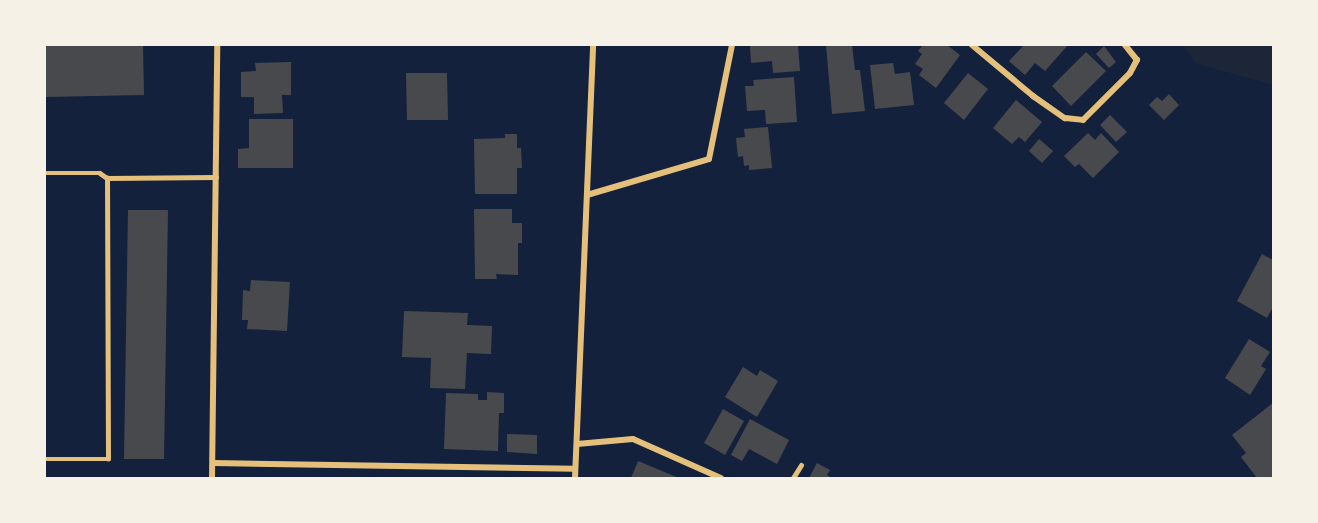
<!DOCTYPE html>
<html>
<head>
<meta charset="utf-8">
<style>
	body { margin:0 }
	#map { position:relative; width:1318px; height:523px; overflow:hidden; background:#14213d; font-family:"Titillium Web",sans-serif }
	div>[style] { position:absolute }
	.green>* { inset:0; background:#1d2539 }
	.building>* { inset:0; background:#48494c }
	.service>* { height:4.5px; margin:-2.25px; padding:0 2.25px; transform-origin:2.25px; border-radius:2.25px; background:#e5c07b }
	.minor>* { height:6px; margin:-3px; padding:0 3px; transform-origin:3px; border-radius:3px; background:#e5c07b }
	span { translate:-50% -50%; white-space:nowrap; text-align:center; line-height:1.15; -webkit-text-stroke:6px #f6f1e7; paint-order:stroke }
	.frame { position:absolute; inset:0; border:46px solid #f6f1e7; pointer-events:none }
</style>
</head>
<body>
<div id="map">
	<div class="green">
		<i style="clip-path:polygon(1183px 45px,1273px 45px,1273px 85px,1195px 63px)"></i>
	</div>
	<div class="building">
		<i style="clip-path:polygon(45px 45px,143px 45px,144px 95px,45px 97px)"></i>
		<i style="clip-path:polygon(754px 45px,798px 45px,800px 71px,773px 73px,772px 61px,751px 63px,750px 46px)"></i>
		<i style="clip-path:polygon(826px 45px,852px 45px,855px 70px,860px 70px,865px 111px,832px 114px)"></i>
		<i style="clip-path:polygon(923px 45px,947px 45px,960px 55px,936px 88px,919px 75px,923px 69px,915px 64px,922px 54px,918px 51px)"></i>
		<i style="clip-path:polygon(1024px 45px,1068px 45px,1045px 71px,1035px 63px,1025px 75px,1009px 61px)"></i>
		<i style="clip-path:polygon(1104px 46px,1116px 62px,1109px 68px,1096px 54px)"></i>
		<i style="clip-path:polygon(1086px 52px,1106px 71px,1071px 106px,1052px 86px)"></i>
		<i style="clip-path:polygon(291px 62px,291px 95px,282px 95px,283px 113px,254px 114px,254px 97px,241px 97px,241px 72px,256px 71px,255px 63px)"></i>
		<i style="clip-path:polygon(893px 63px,895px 74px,910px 72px,914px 105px,875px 109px,870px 65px)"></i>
		<i style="clip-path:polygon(406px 73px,447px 73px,448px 120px,407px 120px)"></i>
		<i style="clip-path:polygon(968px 73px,988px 89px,964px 120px,944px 103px)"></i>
		<i style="clip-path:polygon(794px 77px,797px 122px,766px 124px,765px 110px,747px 111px,745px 86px,754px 86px,753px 80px)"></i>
		<i style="clip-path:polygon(1169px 94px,1179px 105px,1164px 120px,1149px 105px,1157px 97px,1162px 101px)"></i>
		<i style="clip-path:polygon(1016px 100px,1042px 122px,1025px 142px,1019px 137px,1012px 144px,993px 128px)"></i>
		<i style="clip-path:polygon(1110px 115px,1127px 132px,1116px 142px,1100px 125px)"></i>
		<i style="clip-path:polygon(249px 119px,293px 119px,293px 168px,238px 168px,238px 149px,249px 148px)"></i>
		<i style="clip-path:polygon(768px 127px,772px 168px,749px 170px,749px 165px,744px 166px,743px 156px,738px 157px,736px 138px,745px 137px,744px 129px)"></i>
		<i style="clip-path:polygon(1088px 133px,1095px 140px,1101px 133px,1119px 152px,1093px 178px,1079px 164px,1075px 167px,1064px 156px)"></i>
		<i style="clip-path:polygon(505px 134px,517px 134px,517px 148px,521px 148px,522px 168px,517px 168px,517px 194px,475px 194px,474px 139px,505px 138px)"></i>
		<i style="clip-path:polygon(1039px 139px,1053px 151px,1042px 163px,1029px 151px)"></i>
		<i style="clip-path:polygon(474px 209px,512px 209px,512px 223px,522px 223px,522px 243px,518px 243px,518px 275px,496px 274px,497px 279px,475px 279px)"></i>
		<i style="clip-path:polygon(128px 210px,168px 210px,164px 459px,124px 459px)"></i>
		<i style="clip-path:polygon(1262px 254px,1273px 260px,1273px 307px,1267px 318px,1237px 301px)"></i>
		<i style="clip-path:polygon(251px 280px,290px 282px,287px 331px,247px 329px,248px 320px,242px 320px,243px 290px,250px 291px)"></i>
		<i style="clip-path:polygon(404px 311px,468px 313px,467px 325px,492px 326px,491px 354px,467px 353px,465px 389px,430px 388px,431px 358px,402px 357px)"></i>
		<i style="clip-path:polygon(1249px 339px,1270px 352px,1261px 366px,1266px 369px,1250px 395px,1225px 378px)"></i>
		<i style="clip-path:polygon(743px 367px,757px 376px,760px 370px,778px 381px,757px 417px,725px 397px)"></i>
		<i style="clip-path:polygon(487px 392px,504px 393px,504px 413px,499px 413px,498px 451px,444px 449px,446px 393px,478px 394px,478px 400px,487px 400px)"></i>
		<i style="clip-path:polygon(1273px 403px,1273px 478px,1257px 478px,1241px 457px,1246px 453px,1232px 435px)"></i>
		<i style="clip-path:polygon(723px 409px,744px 421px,725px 455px,704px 443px)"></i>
		<i style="clip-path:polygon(750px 419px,789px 440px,777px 464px,749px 449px,742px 461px,731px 455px)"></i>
		<i style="clip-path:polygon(507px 434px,537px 435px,537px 454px,507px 452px)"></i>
		<i style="clip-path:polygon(638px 461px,679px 478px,631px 478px)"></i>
		<i style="clip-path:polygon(817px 463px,830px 470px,827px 475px,832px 478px,809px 478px)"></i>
	</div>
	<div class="service">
		<i style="left:45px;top:173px;width:55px"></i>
		<i style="left:100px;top:173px;width:9px;rotate:36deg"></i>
		<i style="left:107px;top:178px;width:109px;rotate:-0.5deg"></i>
		<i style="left:45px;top:459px;width:63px"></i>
		<i style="left:108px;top:459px;width:281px;rotate:-90.2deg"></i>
		<i style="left:793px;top:478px;width:15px;rotate:-58deg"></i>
	</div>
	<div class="minor">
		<i style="left:972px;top:45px;width:80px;rotate:39.9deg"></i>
		<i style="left:1033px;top:96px;width:39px;rotate:35deg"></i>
		<i style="left:1065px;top:118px;width:18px;rotate:6deg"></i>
		<i style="left:1083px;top:120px;width:66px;rotate:-45deg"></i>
		<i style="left:1130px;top:73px;width:15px;rotate:-62deg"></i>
		<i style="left:1137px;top:60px;width:19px;rotate:-129deg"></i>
		<i style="left:587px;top:195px;width:127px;rotate:-16.4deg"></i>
		<i style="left:709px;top:159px;width:116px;rotate:-78.6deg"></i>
		<i style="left:577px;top:444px;width:56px;rotate:-5.1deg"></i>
		<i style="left:633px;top:439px;width:96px;rotate:23.9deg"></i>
		<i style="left:213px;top:463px;width:362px;rotate:0.9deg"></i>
		<i style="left:212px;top:478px;width:433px;rotate:-89.3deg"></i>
		<i style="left:575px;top:478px;width:433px;rotate:-87.6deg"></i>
	</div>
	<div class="frame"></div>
</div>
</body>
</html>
